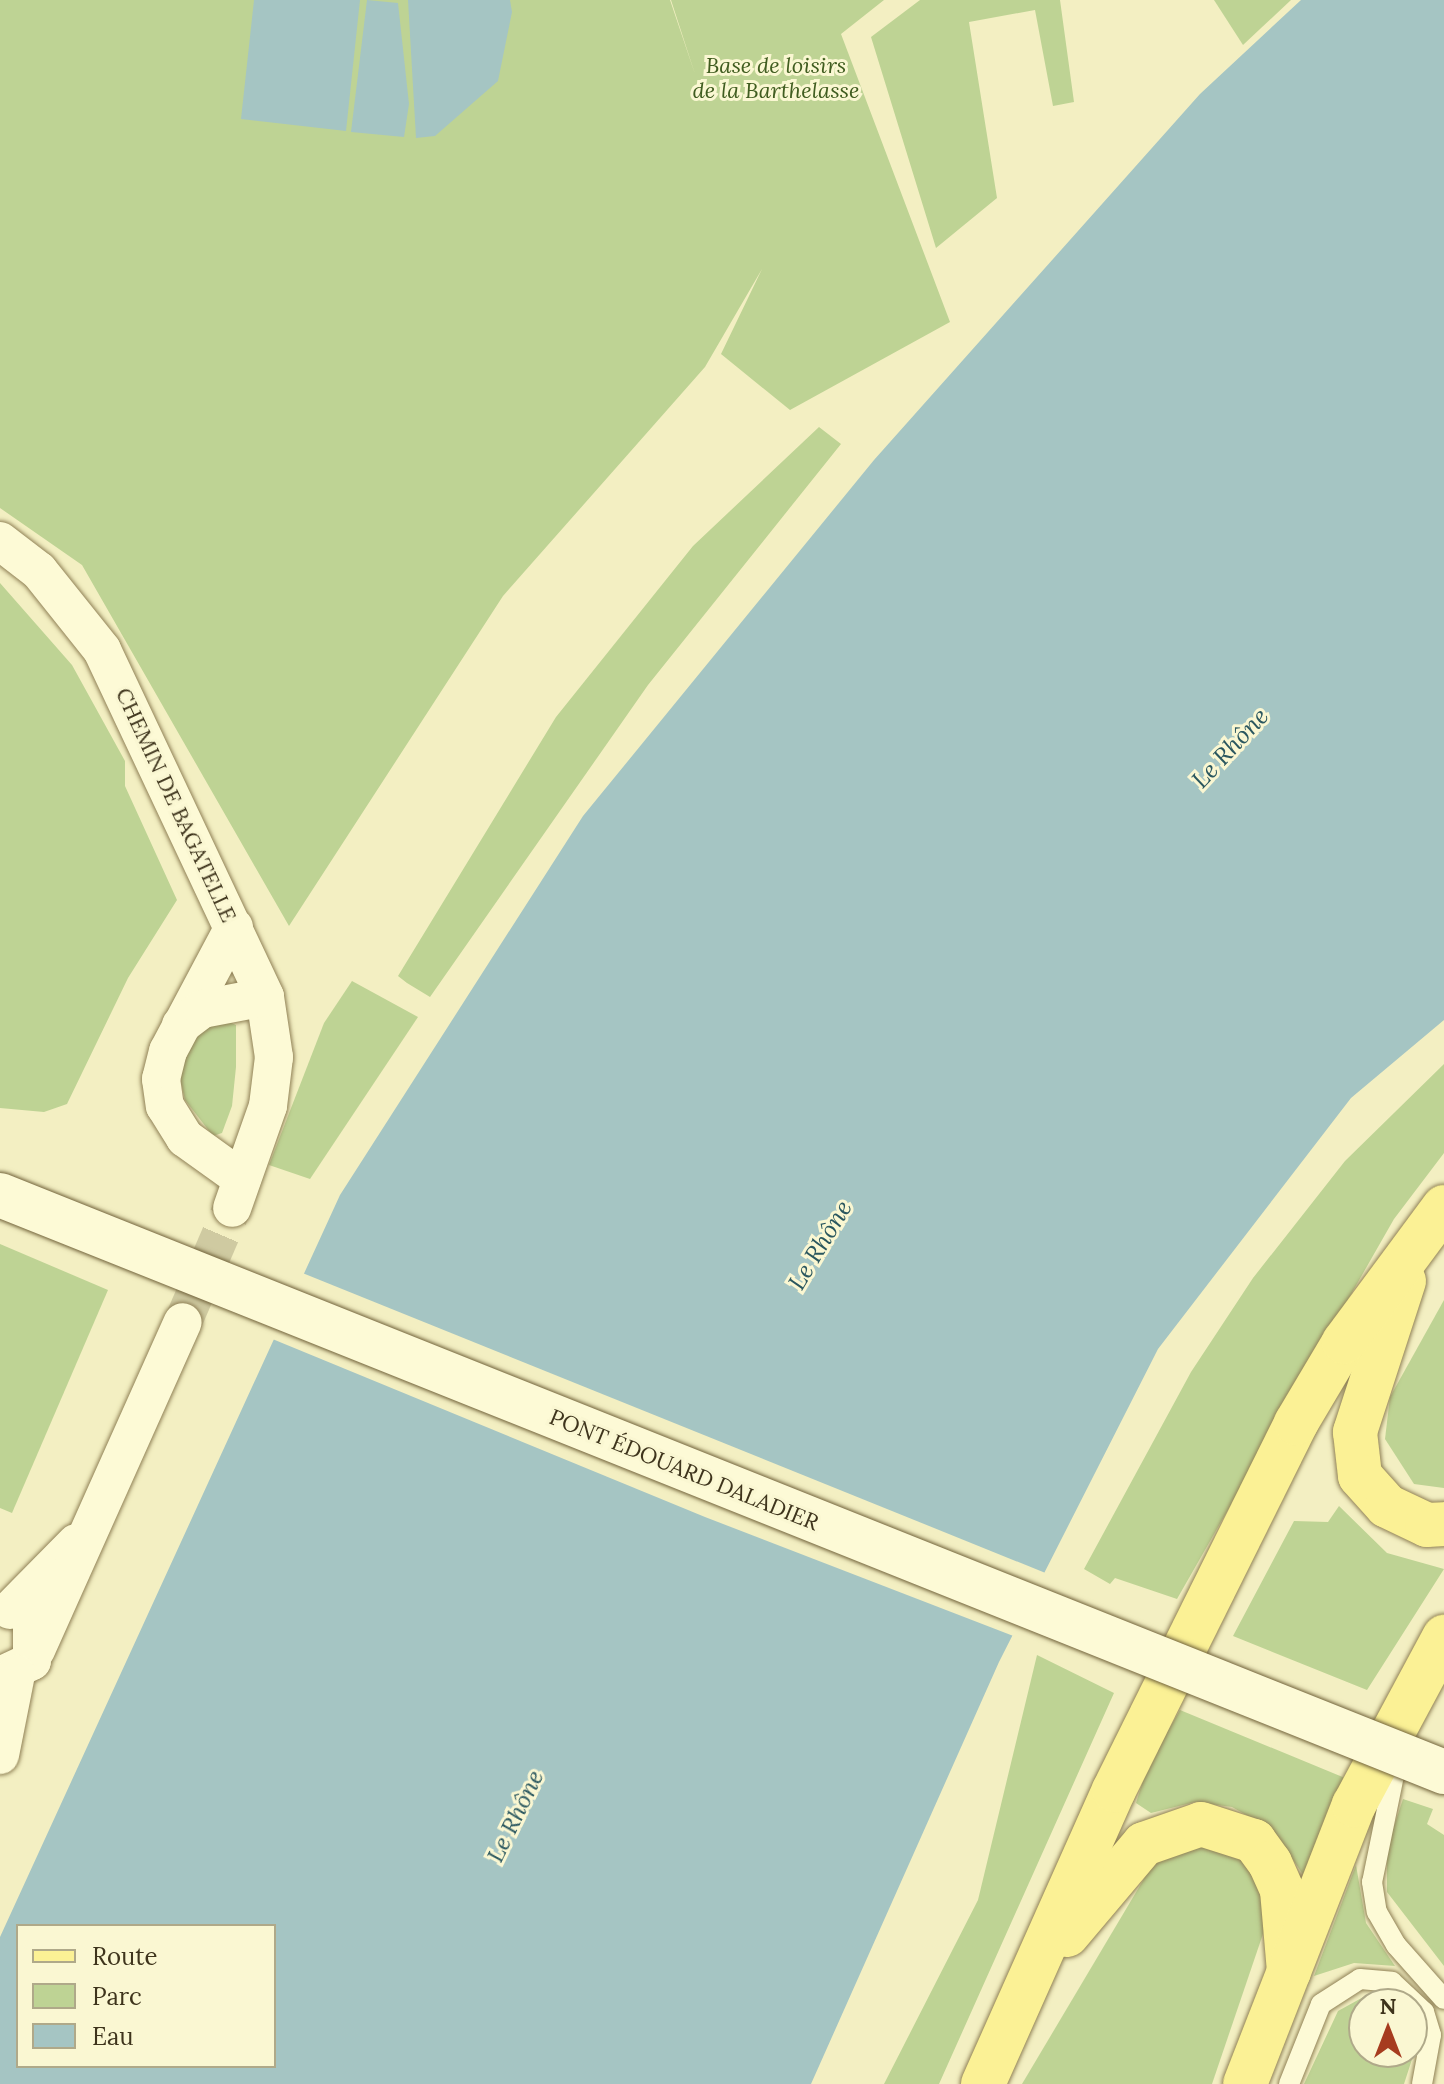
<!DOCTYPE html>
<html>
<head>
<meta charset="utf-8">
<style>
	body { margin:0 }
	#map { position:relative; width:1444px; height:2084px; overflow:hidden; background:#f3efc2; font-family:Lora,serif }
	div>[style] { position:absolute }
	.green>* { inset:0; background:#bed394 }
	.water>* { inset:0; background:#a5c5c3 }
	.pier>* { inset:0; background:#f3efc2 }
	.street-tunnel>* { height:38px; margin-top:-19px; transform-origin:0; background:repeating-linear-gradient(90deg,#cfcaa1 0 38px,transparent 0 57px) }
	.roads { filter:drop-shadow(0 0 2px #908156) drop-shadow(0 0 2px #908156) }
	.lane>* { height:20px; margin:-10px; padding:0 10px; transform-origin:10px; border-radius:10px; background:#fdfad6 }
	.street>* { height:38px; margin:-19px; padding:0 19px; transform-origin:19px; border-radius:19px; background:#fdfad6 }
	.primary>* { height:44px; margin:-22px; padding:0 22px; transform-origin:22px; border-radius:22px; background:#fbf195 }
	.bridges { filter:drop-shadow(0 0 2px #71623a) drop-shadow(0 0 2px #71623a) }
	.secondary-bridge>* { height:44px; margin:-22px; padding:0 22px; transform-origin:22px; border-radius:22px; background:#fdfad6 }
	span { translate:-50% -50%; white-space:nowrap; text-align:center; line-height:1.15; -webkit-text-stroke:6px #faf7d2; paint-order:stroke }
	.park-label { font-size:22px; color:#405d20; font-style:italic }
	.street-label { font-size:22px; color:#3e341c }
	.water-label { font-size:24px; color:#2a575f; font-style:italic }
	.legend { position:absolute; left:16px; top:1924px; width:260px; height:144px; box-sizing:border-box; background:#faf7d2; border:2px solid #afa989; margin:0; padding:10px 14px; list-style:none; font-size:24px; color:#3e341c }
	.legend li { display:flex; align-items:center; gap:16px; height:40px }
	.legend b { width:40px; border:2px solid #afa989 }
	.north { position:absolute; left:1348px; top:1988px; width:80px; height:80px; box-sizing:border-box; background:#faf7d2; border:2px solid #afa989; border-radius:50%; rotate:0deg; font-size:22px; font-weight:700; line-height:32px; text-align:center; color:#3e341c }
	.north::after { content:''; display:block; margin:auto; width:28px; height:36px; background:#a63c1f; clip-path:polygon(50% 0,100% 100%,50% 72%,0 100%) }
</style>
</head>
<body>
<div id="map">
	<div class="green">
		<i style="clip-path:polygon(0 0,670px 0,695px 74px,671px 0,884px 0,841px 34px,950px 322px,790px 410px,721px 354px,762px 269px,705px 367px,503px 596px,289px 926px,82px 565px,0 508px)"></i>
		<i style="clip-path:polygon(920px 0,1060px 0,1074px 102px,1053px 106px,1035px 10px,969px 22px,997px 198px,936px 248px,871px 37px)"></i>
		<i style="clip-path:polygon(1214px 0,1291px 0,1243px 45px)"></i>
		<i style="clip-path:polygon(819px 427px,841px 444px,648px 685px,430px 997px,407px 983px,398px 976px,556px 717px,693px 546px)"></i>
		<i style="clip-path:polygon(0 583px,72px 665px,125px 761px,125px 786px,177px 900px,128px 978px,67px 1104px,44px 1112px,0 1108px)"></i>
		<i style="clip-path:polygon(352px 981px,418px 1017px,310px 1179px,269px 1165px,324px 1023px)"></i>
		<i style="clip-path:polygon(223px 1019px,236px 1025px,236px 1067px,232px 1106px,222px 1133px,213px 1136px,185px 1100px,179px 1074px,194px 1028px)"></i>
		<i style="clip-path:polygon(1444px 1064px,1444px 1153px,1394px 1219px,1177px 1599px,1115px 1578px,1110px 1584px,1084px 1569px,1191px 1372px,1253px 1278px,1345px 1161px)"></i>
		<i style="clip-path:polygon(0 1244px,108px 1290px,12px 1513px,0 1508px)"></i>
		<i style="clip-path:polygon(1444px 1300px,1444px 1488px,1414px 1484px,1385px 1439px,1390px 1397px)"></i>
		<i style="clip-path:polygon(1339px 1506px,1387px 1553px,1444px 1569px,1367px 1690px,1233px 1636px,1294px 1521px,1328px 1522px)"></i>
		<i style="clip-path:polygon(1037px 1655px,1114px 1693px,939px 2084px,884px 2084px,978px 1900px)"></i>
		<i style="clip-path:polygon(1180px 1710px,1345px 1778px,1304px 1876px,1273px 1830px,1232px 1807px,1195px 1802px,1151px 1813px,1136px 1803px,1148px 1765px)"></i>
		<i style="clip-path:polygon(1403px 1799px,1433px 1809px,1427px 1824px,1444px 1835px,1444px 1966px,1387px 1892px,1387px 1847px)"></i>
		<i style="clip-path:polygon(1202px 1846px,1237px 1855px,1258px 1882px,1265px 1928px,1212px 2084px,1022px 2084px,1154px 1862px)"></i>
		<i style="clip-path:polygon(1356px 1865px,1366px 1923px,1395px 1966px,1354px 1963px,1314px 1976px)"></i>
		<i style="clip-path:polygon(1367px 1995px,1394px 2004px,1364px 2004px,1364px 2052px,1412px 2052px,1412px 2032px,1415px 2050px,1404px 2084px,1304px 2084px,1338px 2011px)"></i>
	</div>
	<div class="water">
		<i style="clip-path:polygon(254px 0,360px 0,346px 131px,241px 119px)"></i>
		<i style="clip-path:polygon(367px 0,398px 3px,409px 104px,404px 137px,351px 132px)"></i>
		<i style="clip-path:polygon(408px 0,510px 0,512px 12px,498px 81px,435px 136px,416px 138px)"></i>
		<i style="clip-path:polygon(evenodd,1301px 0,1444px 0,1444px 1020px,1351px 1098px,1158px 1349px,999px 1662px,811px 2084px,0 2084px,0 1937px,340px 1195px,583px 816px,874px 460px,1200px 94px,1301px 0,18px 1926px,274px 1926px,274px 2066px,18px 2066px,18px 1926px)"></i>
	</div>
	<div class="pier">
		<i style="clip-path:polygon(300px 1272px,1048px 1574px,1016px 1637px,705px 1517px,270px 1338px)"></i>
	</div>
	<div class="street-tunnel">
		<i style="left:183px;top:1322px;width:124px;rotate:-66.7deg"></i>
	</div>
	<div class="roads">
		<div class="lane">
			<i style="left:1399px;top:1751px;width:134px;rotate:101.6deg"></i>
			<i style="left:1372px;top:1882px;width:30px;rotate:81deg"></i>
			<i style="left:1377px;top:1912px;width:38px;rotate:60deg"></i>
			<i style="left:1396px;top:1945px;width:72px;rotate:48.4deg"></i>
			<i style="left:1289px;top:2084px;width:86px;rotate:-68.2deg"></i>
			<i style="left:1321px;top:2004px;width:46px;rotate:-32.7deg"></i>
			<i style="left:1360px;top:1979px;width:32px;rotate:5deg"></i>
			<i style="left:1392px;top:1982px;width:44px;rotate:43.2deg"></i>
			<i style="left:1424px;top:2012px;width:24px;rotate:73deg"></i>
			<i style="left:1431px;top:2035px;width:50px;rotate:100.4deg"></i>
		</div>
		<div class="street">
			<i style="left:0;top:541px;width:49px;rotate:37.6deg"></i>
			<i style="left:39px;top:571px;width:101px;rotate:51.4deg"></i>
			<i style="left:102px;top:650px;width:383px;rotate:64.8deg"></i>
			<i style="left:265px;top:997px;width:61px;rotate:81.5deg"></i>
			<i style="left:274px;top:1057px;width:49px;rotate:97deg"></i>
			<i style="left:268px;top:1106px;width:108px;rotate:109.4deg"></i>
			<i style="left:234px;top:927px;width:140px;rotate:118deg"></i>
			<i style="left:168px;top:1051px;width:29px;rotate:104deg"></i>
			<i style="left:161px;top:1079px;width:27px;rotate:82deg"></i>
			<i style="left:165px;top:1106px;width:38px;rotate:58deg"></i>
			<i style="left:185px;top:1138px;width:70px;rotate:35.7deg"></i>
			<i style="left:181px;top:1025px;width:26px;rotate:-37deg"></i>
			<i style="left:202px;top:1009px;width:64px;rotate:-10.8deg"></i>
			<i style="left:10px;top:1610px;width:94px;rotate:-45.4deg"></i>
			<i style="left:36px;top:1650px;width:359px;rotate:-65.9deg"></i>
			<i style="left:0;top:1676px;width:35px;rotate:-25deg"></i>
			<i style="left:32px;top:1661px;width:34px;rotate:-90deg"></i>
			<i style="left:0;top:1755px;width:83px;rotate:-78.8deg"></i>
		</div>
		<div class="primary">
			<i style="left:1404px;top:1281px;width:159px;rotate:108deg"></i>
			<i style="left:1355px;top:1432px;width:44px;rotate:83.5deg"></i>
			<i style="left:1360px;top:1476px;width:40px;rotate:48deg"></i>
			<i style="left:1387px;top:1506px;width:44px;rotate:25.4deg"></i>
			<i style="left:1427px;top:1525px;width:17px;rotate:-3deg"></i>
			<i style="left:1067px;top:1935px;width:119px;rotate:-49.8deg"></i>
			<i style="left:1144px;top:1844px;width:60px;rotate:-19.3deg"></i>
			<i style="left:1201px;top:1824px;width:56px;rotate:17.8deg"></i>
			<i style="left:1254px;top:1841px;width:27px;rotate:54deg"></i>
			<i style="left:1270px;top:1863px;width:30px;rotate:66deg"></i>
			<i style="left:1282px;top:1890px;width:82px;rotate:85.1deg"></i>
			<i style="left:983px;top:2084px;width:322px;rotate:-66deg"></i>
			<i style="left:1114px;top:1790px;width:410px;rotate:-63.6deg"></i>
			<i style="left:1296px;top:1423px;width:94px;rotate:-59.3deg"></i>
			<i style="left:1344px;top:1342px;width:168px;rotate:-53.5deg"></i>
			<i style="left:1245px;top:2084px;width:300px;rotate:-68.7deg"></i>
			<i style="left:1354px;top:1805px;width:191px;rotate:-61.8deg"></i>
		</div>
	</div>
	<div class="bridges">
		<div class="secondary-bridge">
			<i style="left:0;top:1195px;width:1555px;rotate:21.78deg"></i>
		</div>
	</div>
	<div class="park-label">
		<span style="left:776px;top:78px">Base de loisirs<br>de la Barthelasse</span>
	</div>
	<div class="street-label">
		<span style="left:176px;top:805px;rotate:65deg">CHEMIN DE BAGATELLE</span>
		<span style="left:684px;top:1470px;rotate:22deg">PONT ÉDOUARD DALADIER</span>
	</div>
	<div class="water-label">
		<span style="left:1230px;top:748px;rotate:-47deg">Le Rhône</span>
		<span style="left:820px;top:1245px;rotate:-59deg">Le Rhône</span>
		<span style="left:515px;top:1816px;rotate:-64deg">Le Rhône</span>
	</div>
	<ul class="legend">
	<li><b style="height:10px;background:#fbf195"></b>Route</li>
	<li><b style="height:22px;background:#bed394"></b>Parc</li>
	<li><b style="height:22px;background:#a5c5c3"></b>Eau</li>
	</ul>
	<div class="north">N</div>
</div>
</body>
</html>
